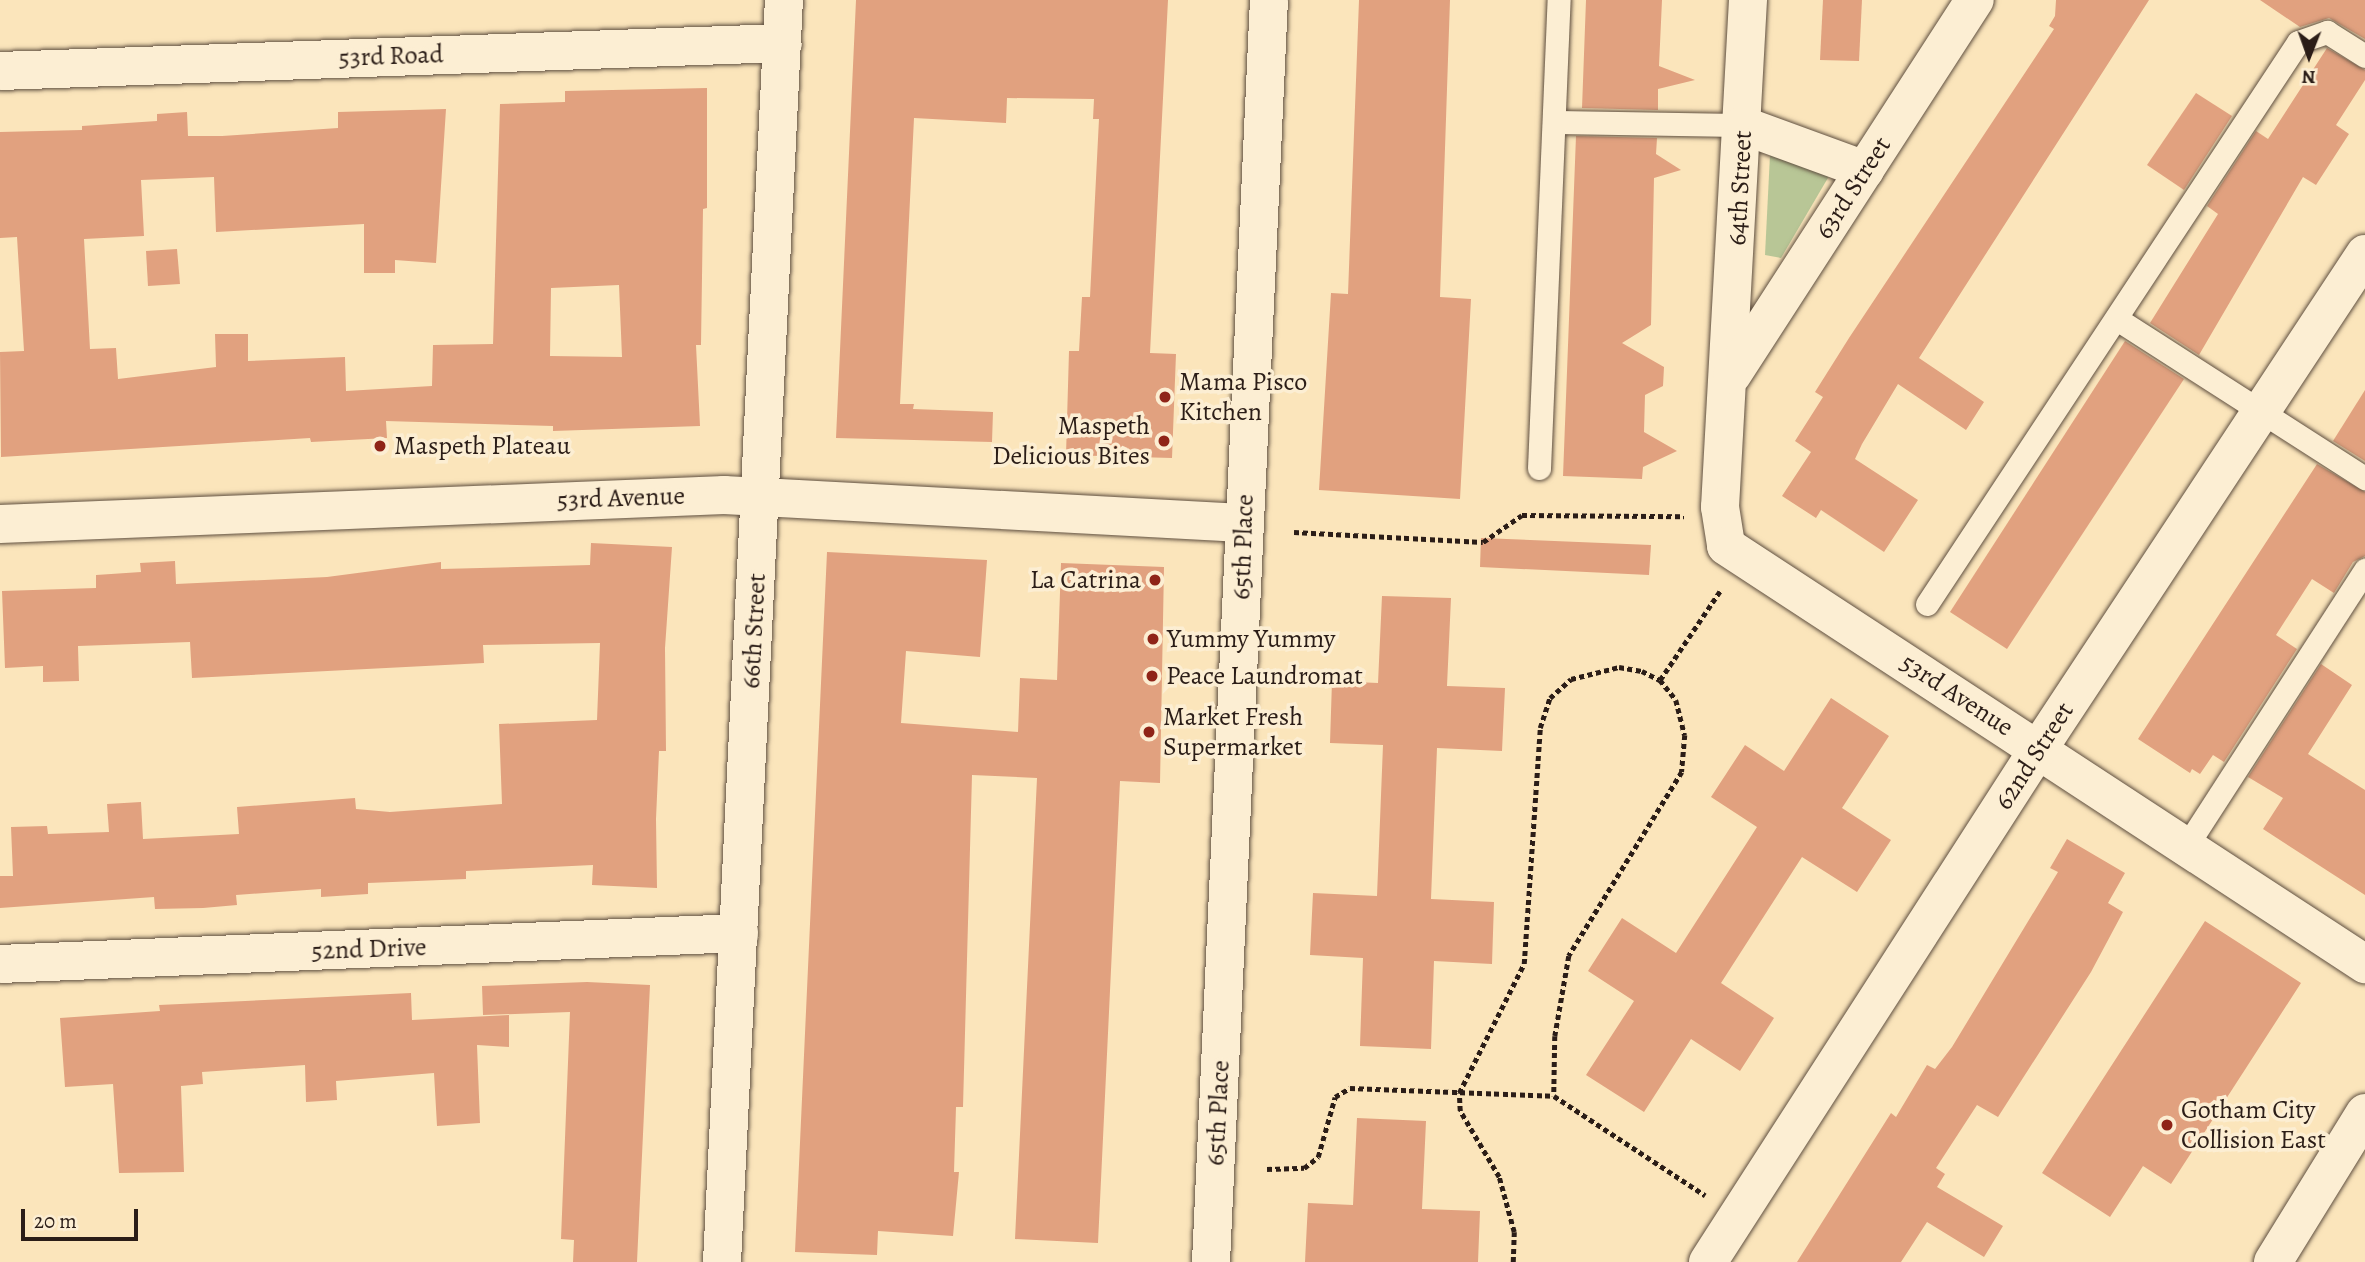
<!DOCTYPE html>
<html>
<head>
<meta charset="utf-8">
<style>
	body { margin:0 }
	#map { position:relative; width:2365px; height:1262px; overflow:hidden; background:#fbe5bb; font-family:Alegreya,serif }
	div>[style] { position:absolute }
	.green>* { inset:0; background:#b8c696 }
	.building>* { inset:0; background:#e1a17f }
	.path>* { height:4.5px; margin-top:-2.25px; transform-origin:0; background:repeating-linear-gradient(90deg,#2b1d17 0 5px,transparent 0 8.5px) }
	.roads { filter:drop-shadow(0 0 2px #5f4f40) drop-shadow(0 0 2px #5f4f40) }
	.service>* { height:23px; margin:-11.5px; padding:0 11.5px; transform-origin:11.5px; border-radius:11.5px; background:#fceed3 }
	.minor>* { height:38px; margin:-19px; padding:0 19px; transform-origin:19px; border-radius:19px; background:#fceed3 }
	.tertiary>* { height:38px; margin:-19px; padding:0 19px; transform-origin:19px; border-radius:19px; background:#fceed3 }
	.dots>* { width:19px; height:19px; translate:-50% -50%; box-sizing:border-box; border:4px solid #fceed3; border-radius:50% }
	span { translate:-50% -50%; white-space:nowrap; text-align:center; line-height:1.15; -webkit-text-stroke:7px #fceed3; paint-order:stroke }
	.street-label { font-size:26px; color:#2b1d17 }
	.poi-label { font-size:26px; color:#2b1d17 }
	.left { translate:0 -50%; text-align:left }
	.right { translate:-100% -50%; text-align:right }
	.north { position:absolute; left:2274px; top:21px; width:70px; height:70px; -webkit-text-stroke:5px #fceed3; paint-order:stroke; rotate:181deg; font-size:19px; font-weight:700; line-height:28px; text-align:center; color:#2b1d17 }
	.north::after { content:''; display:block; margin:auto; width:24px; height:32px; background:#2b1d17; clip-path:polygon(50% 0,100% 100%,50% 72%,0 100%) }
	.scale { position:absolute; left:21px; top:1209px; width:117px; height:32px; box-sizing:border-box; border:4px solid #2b1d17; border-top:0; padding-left:9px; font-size:21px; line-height:24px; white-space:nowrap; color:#2b1d17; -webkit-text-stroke:5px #fceed3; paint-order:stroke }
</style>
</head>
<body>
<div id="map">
	<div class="green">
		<i style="clip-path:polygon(1770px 155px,1832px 171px,1781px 258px,1765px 255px)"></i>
	</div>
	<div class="building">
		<i style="clip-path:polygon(856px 0,1168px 0,1150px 353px,1176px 354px,1172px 458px,1066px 455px,1069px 351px,1079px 351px,1082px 297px,1090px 297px,1099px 119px,1093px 119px,1094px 99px,1007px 98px,1006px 123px,914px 118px,900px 404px,914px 404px,913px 409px,993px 412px,992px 442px,836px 438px)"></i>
		<i style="clip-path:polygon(1359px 0,1450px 0,1440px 297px,1471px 299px,1460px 499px,1319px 490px,1331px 293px,1348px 294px)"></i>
		<i style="clip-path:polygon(1586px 0,1662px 0,1659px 66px,1695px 80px,1658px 89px,1658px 110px,1582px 108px)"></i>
		<i style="clip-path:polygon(1823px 0,1862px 0,1859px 61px,1820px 60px)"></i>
		<i style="clip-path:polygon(2056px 0,2149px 0,1919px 358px,1984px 402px,1966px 430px,1898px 384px,1862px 444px,1855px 459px,1918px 500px,1884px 552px,1821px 510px,1816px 518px,1782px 496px,1811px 452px,1795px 441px,1823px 397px,1815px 392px,1849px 338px,2054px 29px,2049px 26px,2055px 16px)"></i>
		<i style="clip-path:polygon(2260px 0,2365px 0,2365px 39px,2329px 18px,2300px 27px)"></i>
		<i style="clip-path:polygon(2327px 48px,2365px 70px,2365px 80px,2336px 125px,2349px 134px,2316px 185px,2303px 177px,2199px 355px,2150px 323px,2218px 214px,2207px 206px,2256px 131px,2268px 139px)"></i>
		<i style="clip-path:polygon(evenodd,707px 88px,707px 208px,703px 209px,701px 345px,696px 345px,700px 426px,553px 431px,553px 426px,386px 421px,387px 438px,311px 442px,310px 438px,1px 457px,0 352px,24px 351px,17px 237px,0 238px,0 132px,82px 130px,82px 126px,157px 121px,157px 114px,187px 112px,188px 136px,222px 136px,338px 128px,338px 112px,446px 109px,436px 263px,395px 260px,395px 273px,364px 273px,364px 224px,216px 232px,214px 177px,141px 180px,144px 236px,84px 239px,90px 349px,116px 348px,118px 379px,216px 367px,215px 334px,248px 334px,248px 361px,345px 357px,346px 391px,432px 386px,433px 345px,493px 344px,500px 104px,565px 102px,565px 91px,707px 88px,619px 285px,622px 357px,550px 356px,551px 288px,619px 285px)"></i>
		<i style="clip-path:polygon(2196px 93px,2232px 116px,2184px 190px,2147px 165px)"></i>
		<i style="clip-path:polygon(1576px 136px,1657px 138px,1656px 154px,1681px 170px,1654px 178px,1651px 325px,1622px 343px,1664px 367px,1663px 386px,1645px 395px,1644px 432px,1677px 451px,1643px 467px,1642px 479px,1563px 476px)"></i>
		<i style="clip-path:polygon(177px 249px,180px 284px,148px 286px,146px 251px)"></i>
		<i style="clip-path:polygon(2125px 341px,2184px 379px,2007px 649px,1950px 612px)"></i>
		<i style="clip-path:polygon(2365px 390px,2365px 461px,2333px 441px)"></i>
		<i style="clip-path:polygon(2317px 464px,2365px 492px,2365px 556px,2353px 562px,2334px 593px,2312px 579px,2276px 635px,2297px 649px,2224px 762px,2213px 755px,2200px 774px,2192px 769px,2190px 773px,2138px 739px)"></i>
		<i style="clip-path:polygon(1481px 538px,1651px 545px,1649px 575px,1480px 567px)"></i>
		<i style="clip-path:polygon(591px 543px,672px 547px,665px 648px,666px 751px,659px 751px,656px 819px,657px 888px,592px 885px,593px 865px,466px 871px,466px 879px,368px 883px,368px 894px,321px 897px,321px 889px,236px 895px,237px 905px,203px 908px,155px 909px,154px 897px,0 908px,0 876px,13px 876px,11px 827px,47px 826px,48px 834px,109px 832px,107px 804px,141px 802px,143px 839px,239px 834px,237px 807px,355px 798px,356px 809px,390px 812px,502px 804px,499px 724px,597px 720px,600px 643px,483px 645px,484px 663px,192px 678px,190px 642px,78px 646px,79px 681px,43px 682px,43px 666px,5px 668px,2px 591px,96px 588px,96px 575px,141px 572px,140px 563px,175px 561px,176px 584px,327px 577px,441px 562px,441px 569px,590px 565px)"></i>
		<i style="clip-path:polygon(827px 552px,987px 560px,980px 657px,906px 651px,901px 723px,1018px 732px,1020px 678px,1057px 680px,1061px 563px,1164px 567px,1160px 783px,1120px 781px,1098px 1243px,1015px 1239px,1037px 778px,972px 775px,963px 1107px,956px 1107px,954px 1172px,959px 1172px,953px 1236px,878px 1231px,877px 1255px,795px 1252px)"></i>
		<i style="clip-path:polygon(1382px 596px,1451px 598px,1447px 686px,1505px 688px,1502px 751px,1437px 748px,1431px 899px,1494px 902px,1492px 964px,1434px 961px,1431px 1049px,1360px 1046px,1363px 958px,1310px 955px,1313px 893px,1377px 896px,1383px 745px,1330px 743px,1332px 681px,1378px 683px)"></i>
		<i style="clip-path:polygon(2321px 664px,2352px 685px,2308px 754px,2365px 790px,2365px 895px,2263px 829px,2283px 798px,2248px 777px)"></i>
		<i style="clip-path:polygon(1831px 698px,1889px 736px,1842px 808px,1891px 840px,1857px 892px,1802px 857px,1721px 983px,1774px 1018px,1740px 1071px,1691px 1039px,1644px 1112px,1586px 1075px,1634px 1001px,1588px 971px,1622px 918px,1676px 953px,1757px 827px,1711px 797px,1745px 745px,1784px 771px)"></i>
		<i style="clip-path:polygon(2067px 839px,2125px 873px,2108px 903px,2123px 912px,2091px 972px,1998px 1117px,1977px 1105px,1936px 1168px,1945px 1174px,1937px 1187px,2003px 1226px,1984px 1257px,1927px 1222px,1901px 1262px,1797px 1262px,1891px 1113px,1896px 1117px,1927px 1065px,1935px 1069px,1952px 1047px,2058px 872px,2050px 868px)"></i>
		<i style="clip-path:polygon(2205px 921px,2301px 983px,2171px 1184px,2143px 1166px,2110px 1217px,2042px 1173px)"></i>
		<i style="clip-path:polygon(587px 982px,650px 985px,637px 1262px,573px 1262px,574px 1240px,561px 1239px,570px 1012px,483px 1015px,482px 986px)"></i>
		<i style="clip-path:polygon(411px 993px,412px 1020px,509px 1015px,509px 1047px,477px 1045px,480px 1123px,437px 1126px,434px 1073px,336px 1081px,337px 1100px,306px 1102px,305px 1065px,202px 1072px,203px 1084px,181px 1086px,184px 1172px,119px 1173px,113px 1084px,65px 1087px,60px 1018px,160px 1011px,159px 1005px)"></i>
		<i style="clip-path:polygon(1357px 1118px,1426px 1121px,1422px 1209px,1480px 1211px,1478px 1262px,1305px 1262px,1308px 1203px,1353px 1205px)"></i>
	</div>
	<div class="path">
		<i style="left:1294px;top:532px;width:189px;rotate:3deg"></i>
		<i style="left:1483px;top:542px;width:47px;rotate:-34.7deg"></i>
		<i style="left:1522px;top:515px;width:162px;rotate:0.4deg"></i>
		<i style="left:1660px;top:680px;width:26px;rotate:51deg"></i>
		<i style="left:1676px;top:700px;width:36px;rotate:76deg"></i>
		<i style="left:1685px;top:735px;width:37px;rotate:95deg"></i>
		<i style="left:1682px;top:772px;width:216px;rotate:121.6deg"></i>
		<i style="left:1569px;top:956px;width:81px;rotate:99.9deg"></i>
		<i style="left:1555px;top:1036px;width:60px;rotate:91deg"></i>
		<i style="left:1554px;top:1096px;width:181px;rotate:33.3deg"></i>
		<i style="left:1267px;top:1169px;width:37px;rotate:-2deg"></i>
		<i style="left:1304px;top:1168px;width:18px;rotate:-38deg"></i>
		<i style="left:1318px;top:1157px;width:62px;rotate:-74.2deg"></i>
		<i style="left:1335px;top:1097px;width:17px;rotate:-31deg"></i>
		<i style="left:1350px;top:1088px;width:204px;rotate:2.2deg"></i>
		<i style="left:1513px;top:1262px;width:30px;rotate:-88deg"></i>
		<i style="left:1514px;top:1232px;width:57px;rotate:-105.3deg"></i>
		<i style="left:1499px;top:1177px;width:77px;rotate:-120.6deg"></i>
		<i style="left:1460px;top:1111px;width:18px;rotate:-93deg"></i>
		<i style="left:1459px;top:1093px;width:144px;rotate:-63.3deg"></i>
		<i style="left:1524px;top:964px;width:237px;rotate:-86.1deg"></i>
		<i style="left:1540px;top:728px;width:32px;rotate:-72deg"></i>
		<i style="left:1550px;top:698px;width:28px;rotate:-42deg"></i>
		<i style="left:1571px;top:679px;width:49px;rotate:-14deg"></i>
		<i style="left:1619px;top:667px;width:23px;rotate:10deg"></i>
		<i style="left:1642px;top:671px;width:20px;rotate:27deg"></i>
		<i style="left:1660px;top:680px;width:107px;rotate:-56deg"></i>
	</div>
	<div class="roads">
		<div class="service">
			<i style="left:1554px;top:122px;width:188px;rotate:0.9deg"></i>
			<i style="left:2117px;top:319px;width:295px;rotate:32.7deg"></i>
			<i style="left:1539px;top:468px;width:468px;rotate:-87.6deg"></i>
			<i style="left:1927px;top:604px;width:673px;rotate:-56.57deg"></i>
			<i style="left:2298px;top:42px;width:31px;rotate:-19deg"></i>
			<i style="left:2327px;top:32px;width:45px;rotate:32.3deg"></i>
			<i style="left:2187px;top:845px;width:328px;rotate:-57.1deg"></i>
		</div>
		<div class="minor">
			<i style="left:1748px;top:0;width:508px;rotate:93.16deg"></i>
			<i style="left:1720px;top:507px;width:39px;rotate:81deg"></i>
			<i style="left:1726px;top:546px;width:764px;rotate:33.19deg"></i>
			<i style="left:0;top:71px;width:783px;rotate:-2.05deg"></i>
			<i style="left:1742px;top:125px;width:131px;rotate:20.1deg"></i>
			<i style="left:1732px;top:375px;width:447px;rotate:-57.1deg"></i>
			<i style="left:0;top:524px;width:725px;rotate:-2.29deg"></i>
			<i style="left:724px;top:495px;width:519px;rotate:3.09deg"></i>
			<i style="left:0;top:964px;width:740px;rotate:-2.4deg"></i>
			<i style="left:722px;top:1262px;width:1264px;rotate:-87.19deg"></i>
			<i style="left:1708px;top:1262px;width:611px;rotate:-57.22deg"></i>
			<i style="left:2039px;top:748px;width:592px;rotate:-56.58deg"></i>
		</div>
		<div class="tertiary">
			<i style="left:1211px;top:1262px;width:1263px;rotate:-87.37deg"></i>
			<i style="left:2273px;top:1262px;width:175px;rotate:-58.3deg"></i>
		</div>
	</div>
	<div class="dots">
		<i style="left:1165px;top:397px;background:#8f2418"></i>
		<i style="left:1164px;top:441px;background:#8f2418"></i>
		<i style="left:380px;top:446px;background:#8f2418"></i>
		<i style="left:1155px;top:580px;background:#8f2418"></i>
		<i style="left:1153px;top:639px;background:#8f2418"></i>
		<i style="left:1152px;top:676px;background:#8f2418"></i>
		<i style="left:1149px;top:732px;background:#8f2418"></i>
		<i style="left:2167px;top:1125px;background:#8f2418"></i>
	</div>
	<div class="street-label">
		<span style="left:391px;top:56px;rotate:-2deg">53rd Road</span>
		<span style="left:1740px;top:188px;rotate:-87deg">64th Street</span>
		<span style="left:1853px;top:188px;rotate:-57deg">63rd Street</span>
		<span style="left:621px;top:498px;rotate:-2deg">53rd Avenue</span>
		<span style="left:1243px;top:547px;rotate:-88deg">65th Place</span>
		<span style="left:754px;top:631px;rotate:-87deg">66th Street</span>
		<span style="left:1957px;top:695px;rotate:33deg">53rd Avenue</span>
		<span style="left:2034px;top:756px;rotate:-57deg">62nd Street</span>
		<span style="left:369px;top:949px;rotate:-2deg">52nd Drive</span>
		<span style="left:1218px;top:1113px;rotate:-87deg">65th Place</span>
	</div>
	<div class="poi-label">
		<span class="left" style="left:1179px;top:397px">Mama Pisco<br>Kitchen</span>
		<span class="right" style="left:1150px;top:441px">Maspeth<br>Delicious Bites</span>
		<span class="left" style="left:394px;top:446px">Maspeth Plateau</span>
		<span class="right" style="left:1141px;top:580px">La Catrina</span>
		<span class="left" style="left:1167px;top:639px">Yummy Yummy</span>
		<span class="left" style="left:1166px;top:676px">Peace Laundromat</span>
		<span class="left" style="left:1163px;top:732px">Market Fresh<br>Supermarket</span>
		<span class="left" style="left:2181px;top:1125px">Gotham City<br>Collision East</span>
	</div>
	<div class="north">N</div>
	<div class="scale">20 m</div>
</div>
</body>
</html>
